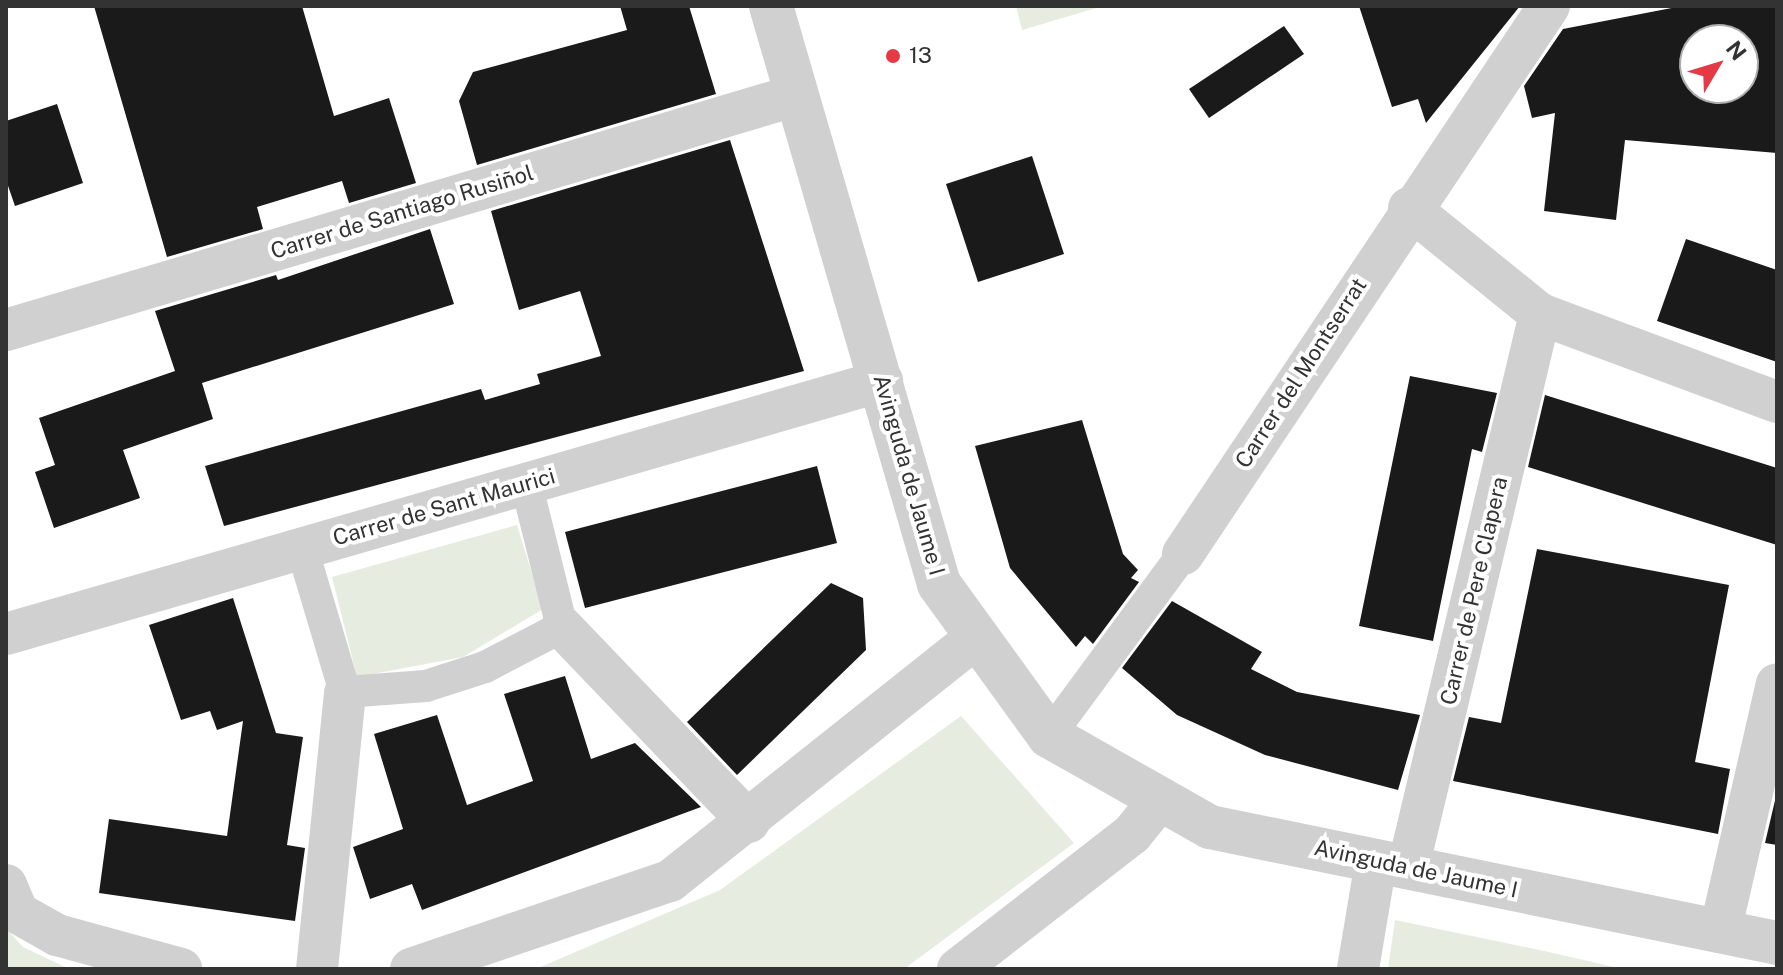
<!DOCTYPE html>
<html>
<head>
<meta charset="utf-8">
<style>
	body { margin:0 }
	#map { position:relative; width:1783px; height:975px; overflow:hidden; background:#fff; font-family:"Public Sans",sans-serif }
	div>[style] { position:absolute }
	.green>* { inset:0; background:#e6ecdf }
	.building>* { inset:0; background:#1a1a1a }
	.pedestrian>* { height:32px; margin:-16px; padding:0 16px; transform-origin:16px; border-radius:16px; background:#d0d0d0 }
	.minor>* { height:42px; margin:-21px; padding:0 21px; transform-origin:21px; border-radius:21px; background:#d0d0d0 }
	.tertiary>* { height:44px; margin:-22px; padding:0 22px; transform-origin:22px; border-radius:22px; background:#d0d0d0 }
	.dots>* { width:22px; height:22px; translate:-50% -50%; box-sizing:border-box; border:4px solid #fff; border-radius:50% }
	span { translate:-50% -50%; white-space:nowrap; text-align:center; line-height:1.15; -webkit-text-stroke:8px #fff; paint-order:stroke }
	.poi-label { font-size:22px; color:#333 }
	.left { translate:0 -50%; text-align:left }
	.street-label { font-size:22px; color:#333 }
	.frame { position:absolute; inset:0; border:8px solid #333; pointer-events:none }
	.north { position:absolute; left:1679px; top:24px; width:80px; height:80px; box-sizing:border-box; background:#fff; border:2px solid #adadad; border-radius:50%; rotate:52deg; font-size:22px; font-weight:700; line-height:32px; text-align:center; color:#333 }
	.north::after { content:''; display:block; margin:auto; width:28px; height:36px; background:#e63946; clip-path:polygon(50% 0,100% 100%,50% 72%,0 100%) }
</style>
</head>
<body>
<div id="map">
	<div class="green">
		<i style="clip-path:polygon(1016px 6px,1103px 6px,1022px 30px)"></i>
		<i style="clip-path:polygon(517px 525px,543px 609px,463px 657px,357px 677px,332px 577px)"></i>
		<i style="clip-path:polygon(961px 716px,1074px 843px,904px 969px,536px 969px,720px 890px)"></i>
		<i style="clip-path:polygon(1395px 920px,1544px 951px,1623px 969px,1388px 969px)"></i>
		<i style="clip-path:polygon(6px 928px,23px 947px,69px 969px,6px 969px)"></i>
	</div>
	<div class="building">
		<i style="clip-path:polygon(94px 6px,302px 6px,334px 116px,389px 98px,416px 183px,349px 203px,342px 181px,257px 207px,263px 229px,167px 257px)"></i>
		<i style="clip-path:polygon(620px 6px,689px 6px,716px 94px,477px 165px,459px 101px,473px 72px,627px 30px)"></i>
		<i style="clip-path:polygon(1359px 6px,1520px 6px,1426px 123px,1418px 99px,1392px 107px)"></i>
		<i style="clip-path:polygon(evenodd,1682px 6px,1777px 6px,1777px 153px,1625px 140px,1616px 220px,1544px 211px,1555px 113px,1532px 118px,1524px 86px,1563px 29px,1682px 6px,1695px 40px,1743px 40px,1743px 88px,1695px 88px,1695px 40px)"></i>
		<i style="clip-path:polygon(1284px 26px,1304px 54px,1209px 118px,1189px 89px)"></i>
		<i style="clip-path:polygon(57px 104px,83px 183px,15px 206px,6px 180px,6px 121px)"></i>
		<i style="clip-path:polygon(730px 140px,804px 371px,224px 526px,205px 466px,481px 389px,485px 400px,540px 384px,537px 374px,601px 356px,580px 291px,519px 310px,491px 211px)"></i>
		<i style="clip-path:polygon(1032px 156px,1064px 254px,978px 282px,946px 184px)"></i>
		<i style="clip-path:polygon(430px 229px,454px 304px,202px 383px,213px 419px,123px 450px,140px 498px,54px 528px,35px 472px,55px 465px,39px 418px,175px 371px,155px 311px,276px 275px,278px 280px)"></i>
		<i style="clip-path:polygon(1686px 239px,1777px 270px,1777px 362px,1657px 321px)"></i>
		<i style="clip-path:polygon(1410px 376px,1497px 393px,1482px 452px,1472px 449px,1433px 641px,1359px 626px)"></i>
		<i style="clip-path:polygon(1545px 395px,1777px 468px,1777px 545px,1528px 467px)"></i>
		<i style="clip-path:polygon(1082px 420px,1123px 554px,1138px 570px,1131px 578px,1139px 582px,1093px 644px,1085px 636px,1076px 647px,1010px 568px,975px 446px)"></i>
		<i style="clip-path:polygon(817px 466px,837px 543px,585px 608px,565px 532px)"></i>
		<i style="clip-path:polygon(1537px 549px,1729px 585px,1695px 762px,1730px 769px,1718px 834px,1453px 781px,1469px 717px,1501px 723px)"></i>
		<i style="clip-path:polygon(831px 583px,863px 598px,866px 650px,737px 775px,687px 722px)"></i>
		<i style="clip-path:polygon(233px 598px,276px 733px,303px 737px,287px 845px,305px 848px,295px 921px,99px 893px,109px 819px,227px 836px,243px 721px,217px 730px,210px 711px,181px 720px,149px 625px)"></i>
		<i style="clip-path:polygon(1172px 601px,1262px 652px,1251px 669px,1297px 692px,1420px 715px,1398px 790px,1265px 755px,1177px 715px,1122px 668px)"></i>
		<i style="clip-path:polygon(565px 676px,591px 759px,635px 743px,701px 807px,422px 910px,412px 884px,370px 899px,353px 847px,403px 829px,374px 734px,437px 715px,467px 805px,533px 781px,504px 694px)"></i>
		<i style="clip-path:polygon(1777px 792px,1777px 845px,1765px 843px)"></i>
	</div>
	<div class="pedestrian">
		<i style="left:302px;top:548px;width:150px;rotate:73.4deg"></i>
		<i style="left:345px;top:692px;width:81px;rotate:-4.2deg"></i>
		<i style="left:426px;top:686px;width:62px;rotate:-17.9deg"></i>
		<i style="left:485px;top:667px;width:87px;rotate:-27.5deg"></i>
		<i style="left:562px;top:627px;width:148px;rotate:-104deg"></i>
		<i style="left:1049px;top:736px;width:226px;rotate:-53.6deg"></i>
	</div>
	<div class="minor">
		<i style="left:1409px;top:208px;width:169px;rotate:39deg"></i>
		<i style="left:1540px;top:314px;width:253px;rotate:20.4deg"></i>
		<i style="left:6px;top:330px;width:825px;rotate:-16.55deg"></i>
		<i style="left:1183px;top:554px;width:659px;rotate:-56.26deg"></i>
		<i style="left:562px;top:627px;width:270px;rotate:46.2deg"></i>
		<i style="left:6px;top:634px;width:912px;rotate:-16.11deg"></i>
		<i style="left:1408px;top:868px;width:570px;rotate:-76.6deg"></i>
		<i style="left:6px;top:885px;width:30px;rotate:67deg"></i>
		<i style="left:18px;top:913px;width:45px;rotate:29.4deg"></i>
		<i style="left:57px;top:935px;width:129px;rotate:15.3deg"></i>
		<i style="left:1720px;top:932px;width:254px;rotate:-77.1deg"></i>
		<i style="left:317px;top:969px;width:278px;rotate:-84.2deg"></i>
		<i style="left:411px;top:969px;width:274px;rotate:-18.8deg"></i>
		<i style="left:670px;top:881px;width:391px;rotate:-38.5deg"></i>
		<i style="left:958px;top:969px;width:220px;rotate:-37.8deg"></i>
		<i style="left:1132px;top:834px;width:46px;rotate:-51.1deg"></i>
		<i style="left:1358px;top:969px;width:109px;rotate:-80.5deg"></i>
	</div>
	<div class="tertiary">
		<i style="left:771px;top:6px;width:602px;rotate:73.79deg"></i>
		<i style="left:939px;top:584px;width:188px;rotate:54.1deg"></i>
		<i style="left:1049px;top:736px;width:185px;rotate:29.5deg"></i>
		<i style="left:1210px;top:827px;width:579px;rotate:11.56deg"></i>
	</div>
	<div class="dots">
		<i style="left:893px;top:56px;background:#e63946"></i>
	</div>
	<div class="poi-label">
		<span class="left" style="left:909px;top:56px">13</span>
	</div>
	<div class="street-label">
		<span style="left:402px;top:212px;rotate:-17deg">Carrer de Santiago Rusiñol</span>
		<span style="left:1301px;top:373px;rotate:-57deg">Carrer del Montserrat</span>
		<span style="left:909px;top:475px;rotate:74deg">Avinguda de Jaume I</span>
		<span style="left:444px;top:507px;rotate:-16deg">Carrer de Sant Maurici</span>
		<span style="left:1474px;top:591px;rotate:-77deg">Carrer de Pere Clapera</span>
		<span style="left:1416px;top:869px;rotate:12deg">Avinguda de Jaume I</span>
	</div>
	<div class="frame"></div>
	<div class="north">N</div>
</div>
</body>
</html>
